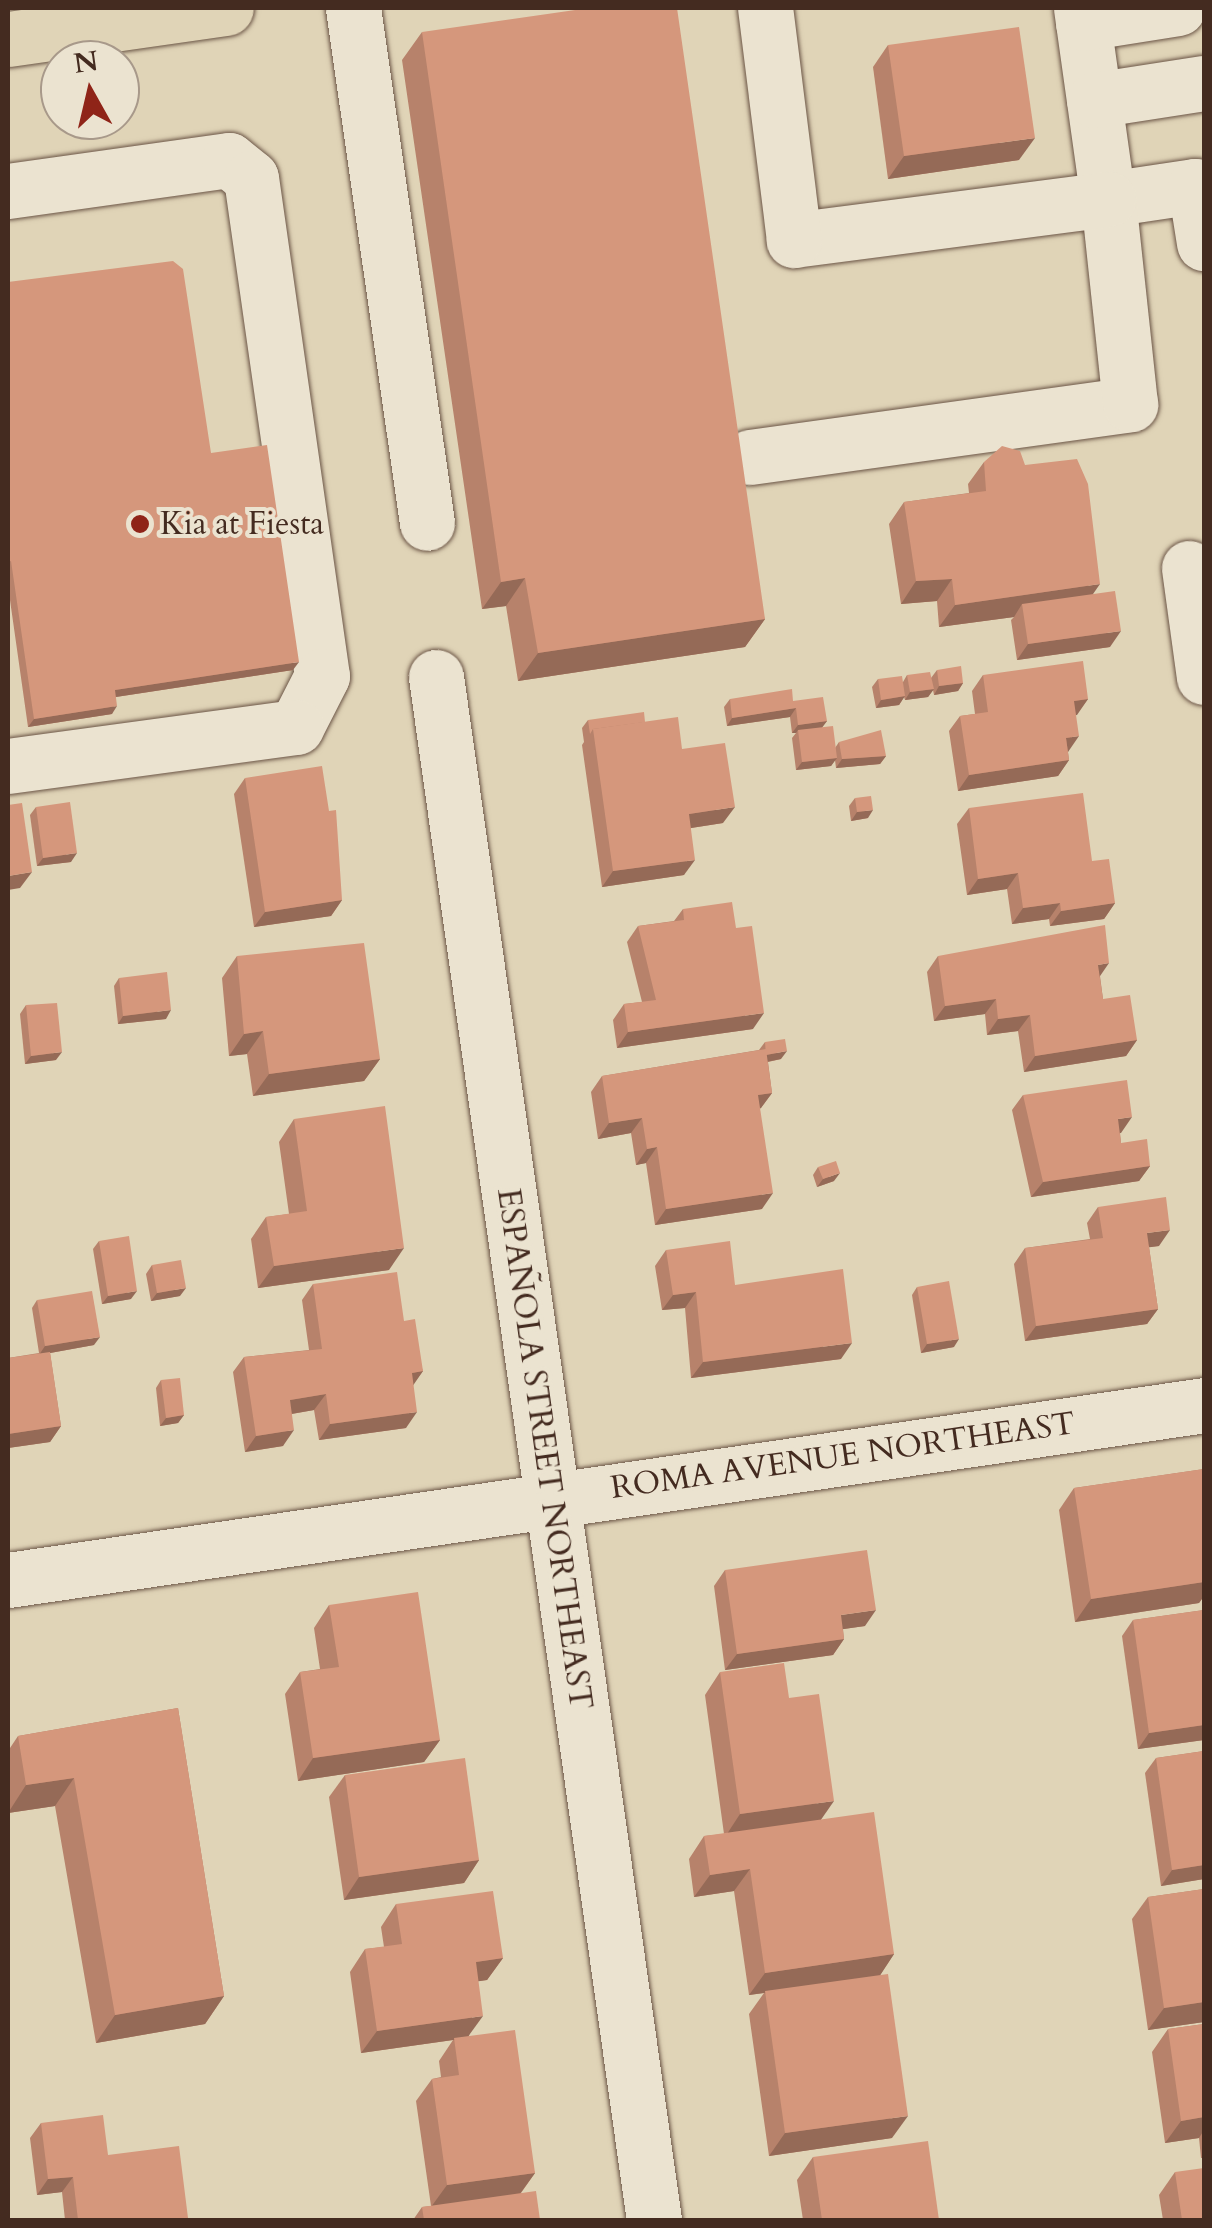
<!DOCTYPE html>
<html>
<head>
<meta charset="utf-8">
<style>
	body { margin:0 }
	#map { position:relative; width:1212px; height:2228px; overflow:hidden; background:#e0d4b7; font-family:Cardo,serif }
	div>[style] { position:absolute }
	.roads { filter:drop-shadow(0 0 2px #6b5546) drop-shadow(0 0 2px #6b5546) }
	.minor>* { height:55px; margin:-27.5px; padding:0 27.5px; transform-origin:27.5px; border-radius:27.5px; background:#ebe3d0 }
	.major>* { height:55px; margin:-27.5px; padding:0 27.5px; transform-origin:27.5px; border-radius:27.5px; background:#e0d4b7 }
	.wall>* { inset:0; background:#b7826b }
	.shaded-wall>* { inset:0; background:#956a57 }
	.building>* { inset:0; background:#d5977c }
	.dots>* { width:28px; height:28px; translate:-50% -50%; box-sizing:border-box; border:5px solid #ebe3d0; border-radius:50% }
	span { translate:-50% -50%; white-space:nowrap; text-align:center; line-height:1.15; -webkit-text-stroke:8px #ebe3d0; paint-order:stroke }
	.poi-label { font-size:32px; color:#442b20 }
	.left { translate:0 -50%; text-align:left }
	.street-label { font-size:32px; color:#442b20 }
	.frame { position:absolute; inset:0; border:10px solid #442b20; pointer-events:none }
	.north { position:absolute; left:40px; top:40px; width:100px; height:100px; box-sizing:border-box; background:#ebe3d0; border:2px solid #a8998a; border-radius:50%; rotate:352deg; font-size:28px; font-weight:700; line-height:40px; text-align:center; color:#442b20 }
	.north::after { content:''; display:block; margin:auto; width:35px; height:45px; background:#8f2418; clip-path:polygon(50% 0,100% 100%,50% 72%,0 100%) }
</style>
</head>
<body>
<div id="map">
	<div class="roads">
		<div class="minor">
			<i style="left:353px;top:8px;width:520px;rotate:81.82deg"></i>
			<i style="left:1081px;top:8px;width:193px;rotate:82deg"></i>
			<i style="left:1108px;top:199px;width:88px;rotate:-8.5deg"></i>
			<i style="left:1195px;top:186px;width:58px;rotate:81deg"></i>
			<i style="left:1083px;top:23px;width:96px;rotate:-9deg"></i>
			<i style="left:1094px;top:100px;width:111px;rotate:-8.8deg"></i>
			<i style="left:8px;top:191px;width:223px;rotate:-8deg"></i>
			<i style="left:229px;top:160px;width:28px;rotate:39deg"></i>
			<i style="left:251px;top:178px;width:503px;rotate:81.89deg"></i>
			<i style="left:322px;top:676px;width:57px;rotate:117deg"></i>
			<i style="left:296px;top:727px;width:291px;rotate:172.3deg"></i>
			<i style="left:750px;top:457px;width:384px;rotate:-7.9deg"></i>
			<i style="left:1130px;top:404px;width:206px;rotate:-96.1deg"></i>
			<i style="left:1108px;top:199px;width:317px;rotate:172.6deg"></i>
			<i style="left:794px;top:240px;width:234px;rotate:-97.1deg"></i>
			<i style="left:1189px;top:568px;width:110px;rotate:82.2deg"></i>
			<i style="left:436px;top:677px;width:1558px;rotate:81.96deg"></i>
			<i style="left:8px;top:1580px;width:1209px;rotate:-8.32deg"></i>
		</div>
		<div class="major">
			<i style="left:8px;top:39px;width:220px;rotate:-8.1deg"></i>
		</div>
	</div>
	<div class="wall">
		<i style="clip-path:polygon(422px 32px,765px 619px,745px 647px,518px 681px,506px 606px,482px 609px,402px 60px)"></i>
		<i style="clip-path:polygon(888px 45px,1019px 160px,888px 179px,873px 67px)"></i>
		<i style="clip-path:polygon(8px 282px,211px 453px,293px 670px,116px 697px,112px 714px,28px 727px,8px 586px)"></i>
		<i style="clip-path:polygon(984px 462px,1025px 465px,1093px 594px,1110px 647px,1017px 660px,1011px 620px,1014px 617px,939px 627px,937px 601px,901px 604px,889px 524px,904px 502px,969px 493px,968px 484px)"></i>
		<i style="clip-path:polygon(937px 670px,963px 683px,958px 691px,934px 695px,933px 690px,928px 697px,905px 700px,904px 697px,899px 705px,876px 708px,872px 687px,878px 679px,903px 682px,907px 675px,931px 678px)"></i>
		<i style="clip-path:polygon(983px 675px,1088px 699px,1076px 715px,1068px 752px,1069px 760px,1058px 776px,958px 791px,949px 731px,960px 716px,975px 714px,972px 691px)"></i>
		<i style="clip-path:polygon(730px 699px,793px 701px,827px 721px,822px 727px,835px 748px,839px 742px,886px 756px,880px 764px,836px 768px,835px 760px,831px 766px,796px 770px,792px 738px,796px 733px,792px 733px,790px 717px,727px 726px,724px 707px)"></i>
		<i style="clip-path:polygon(588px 720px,645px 722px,682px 749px,723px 823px,691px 828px,684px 875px,602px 887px,582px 745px,584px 742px,582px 728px)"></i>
		<i style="clip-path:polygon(245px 778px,342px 900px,331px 916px,254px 927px,234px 794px)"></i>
		<i style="clip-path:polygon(855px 798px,868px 818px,851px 821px,849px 806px)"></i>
		<i style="clip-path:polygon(36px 807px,71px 862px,37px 866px,30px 815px)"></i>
		<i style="clip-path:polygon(969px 808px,1092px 861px,1115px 903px,1104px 919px,1050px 926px,1049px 919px,1012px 924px,1007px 889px,967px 895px,957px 824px)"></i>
		<i style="clip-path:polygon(683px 909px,753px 1029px,617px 1048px,613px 1020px,624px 1004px,642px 1002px,627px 942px,638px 926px,674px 921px)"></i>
		<i style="clip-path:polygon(237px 956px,380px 1059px,364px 1081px,253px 1096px,247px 1054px,229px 1056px,222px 978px)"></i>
		<i style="clip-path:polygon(938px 956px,1100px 976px,1103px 999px,1137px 1040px,1126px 1056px,1024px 1072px,1018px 1031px,987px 1035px,985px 1014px,934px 1021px,927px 972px)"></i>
		<i style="clip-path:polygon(119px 978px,166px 1019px,118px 1024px,114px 986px)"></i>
		<i style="clip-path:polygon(26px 1005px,56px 1060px,25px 1064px,20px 1014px)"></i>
		<i style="clip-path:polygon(765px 1042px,781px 1059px,768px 1062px,772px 1093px,760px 1109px,762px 1209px,655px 1225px,646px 1163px,636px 1165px,631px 1133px,598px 1139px,591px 1092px,602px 1076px,759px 1050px)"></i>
		<i style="clip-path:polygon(1023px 1095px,1121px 1133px,1120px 1133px,1121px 1143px,1150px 1166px,1139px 1181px,1031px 1197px,1012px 1110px)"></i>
		<i style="clip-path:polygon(294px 1119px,389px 1270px,258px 1288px,251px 1239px,266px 1217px,289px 1214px,279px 1142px)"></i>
		<i style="clip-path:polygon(818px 1167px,834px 1181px,817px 1187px,813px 1175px)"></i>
		<i style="clip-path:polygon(1098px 1207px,1159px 1246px,1149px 1247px,1158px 1309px,1147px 1324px,1025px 1341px,1014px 1264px,1025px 1248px,1090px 1239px,1087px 1223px)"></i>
		<i style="clip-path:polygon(99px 1241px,131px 1299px,102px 1304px,93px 1249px)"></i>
		<i style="clip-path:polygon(666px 1250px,735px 1285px,841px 1359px,691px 1378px,685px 1308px,662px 1310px,655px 1266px)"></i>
		<i style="clip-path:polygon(152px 1265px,180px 1296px,151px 1301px,146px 1274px)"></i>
		<i style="clip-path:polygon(313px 1284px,404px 1321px,423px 1371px,413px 1384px,406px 1428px,319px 1440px,314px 1410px,292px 1414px,283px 1446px,245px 1452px,233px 1372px,244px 1357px,309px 1350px,302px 1300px)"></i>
		<i style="clip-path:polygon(917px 1287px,954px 1347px,921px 1353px,912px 1295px)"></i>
		<i style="clip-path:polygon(37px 1300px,94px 1345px,50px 1353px,61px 1426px,50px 1442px,8px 1448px,8px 1358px,39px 1353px,32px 1308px)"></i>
		<i style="clip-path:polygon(161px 1380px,184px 1415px,178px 1423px,160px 1426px,156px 1388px)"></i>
		<i style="clip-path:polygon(1204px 1469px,1204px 1596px,1199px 1603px,1075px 1622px,1059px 1510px,1074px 1488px)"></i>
		<i style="clip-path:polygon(725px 1570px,865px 1626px,843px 1629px,844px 1639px,833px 1655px,725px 1670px,714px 1586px)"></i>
		<i style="clip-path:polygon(329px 1605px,440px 1740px,424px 1762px,298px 1781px,285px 1694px,300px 1672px,320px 1669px,314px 1628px)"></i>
		<i style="clip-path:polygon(1204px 1610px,1204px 1740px,1138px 1749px,1122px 1636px,1133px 1620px)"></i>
		<i style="clip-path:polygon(720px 1672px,789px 1698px,821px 1820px,894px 1954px,880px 1975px,892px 2138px,769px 2156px,749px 2014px,764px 1993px,749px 1995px,734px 1891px,694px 1897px,689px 1859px,704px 1836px,724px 1834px,705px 1695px)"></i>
		<i style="clip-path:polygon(178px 1708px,224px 1996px,205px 2024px,96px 2043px,55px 1806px,8px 1813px,8px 1751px,18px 1736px)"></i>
		<i style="clip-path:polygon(1204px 1751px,1204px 1879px,1161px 1886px,1145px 1773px,1156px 1758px)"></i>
		<i style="clip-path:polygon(345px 1775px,479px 1860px,464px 1883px,344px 1900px,329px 1797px)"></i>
		<i style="clip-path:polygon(1204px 1889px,1204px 2022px,1148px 2030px,1132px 1919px,1148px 1897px)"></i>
		<i style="clip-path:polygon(396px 1904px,503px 1958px,487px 1980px,478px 1981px,469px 2036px,535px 2173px,521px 2193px,540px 2220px,413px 2220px,422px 2207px,431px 2206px,416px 2101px,432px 2079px,441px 2077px,439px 2061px,453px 2040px,361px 2053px,350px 1972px,365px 1949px,384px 1947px,381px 1927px)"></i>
		<i style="clip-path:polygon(1204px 2024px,1204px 2158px,1201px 2158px,1199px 2138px,1165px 2143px,1152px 2052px,1168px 2029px)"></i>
		<i style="clip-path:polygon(41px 2123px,108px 2155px,188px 2218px,186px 2220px,65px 2220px,62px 2192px,37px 2195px,30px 2138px)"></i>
		<i style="clip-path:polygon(813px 2157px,939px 2220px,803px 2220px,797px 2180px)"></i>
		<i style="clip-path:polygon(1175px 2172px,1204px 2220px,1163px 2220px,1159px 2195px)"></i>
	</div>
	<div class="shaded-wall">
		<i style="clip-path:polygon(1035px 138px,1019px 160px,888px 179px,904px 156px)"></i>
		<i style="clip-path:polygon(525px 578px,506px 606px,482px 609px,501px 582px)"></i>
		<i style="clip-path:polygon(952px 579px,937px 601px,901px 604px,916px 581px)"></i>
		<i style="clip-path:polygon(1100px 584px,1084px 607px,1022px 604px,1014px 617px,939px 627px,955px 605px)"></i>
		<i style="clip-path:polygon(765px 619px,745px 647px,518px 681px,538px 653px)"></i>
		<i style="clip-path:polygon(1121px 631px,1110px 647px,1017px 660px,1028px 644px)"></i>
		<i style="clip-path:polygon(299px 662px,293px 670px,109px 698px,115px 690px)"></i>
		<i style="clip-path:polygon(963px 683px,958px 691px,934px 695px,939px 686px)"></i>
		<i style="clip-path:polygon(934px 689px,928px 697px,905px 700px,910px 692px)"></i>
		<i style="clip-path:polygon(905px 696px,899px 705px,876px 708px,881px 700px)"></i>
		<i style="clip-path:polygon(1088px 699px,1077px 715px,1063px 717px,1074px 701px)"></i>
		<i style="clip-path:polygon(117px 706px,112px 714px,28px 727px,34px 719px)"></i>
		<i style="clip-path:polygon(796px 708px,790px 717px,727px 726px,732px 718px)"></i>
		<i style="clip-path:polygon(827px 721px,821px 729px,798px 730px,796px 733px,792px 733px,798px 725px)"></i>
		<i style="clip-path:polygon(1079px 736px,1068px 752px,1066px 738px)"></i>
		<i style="clip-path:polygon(886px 756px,880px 764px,836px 768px,842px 759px)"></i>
		<i style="clip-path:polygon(837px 758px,831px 766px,796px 770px,802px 762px)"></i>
		<i style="clip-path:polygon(1069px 760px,1058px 776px,958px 791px,969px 775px)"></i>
		<i style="clip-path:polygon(735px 807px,723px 823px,678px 830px,689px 814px)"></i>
		<i style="clip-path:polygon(873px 810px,868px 818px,851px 821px,857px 812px)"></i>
		<i style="clip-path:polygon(77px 853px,71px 862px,37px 866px,43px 858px)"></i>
		<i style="clip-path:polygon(695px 860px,684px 875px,602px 887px,613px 871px)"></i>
		<i style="clip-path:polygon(32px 872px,20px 888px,8px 890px,8px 876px)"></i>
		<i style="clip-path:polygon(1018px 873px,1007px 889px,967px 895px,978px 879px)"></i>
		<i style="clip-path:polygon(342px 900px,331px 916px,254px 927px,265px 912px)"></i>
		<i style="clip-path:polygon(1060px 903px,1049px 919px,1012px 924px,1023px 908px)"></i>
		<i style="clip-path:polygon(1115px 903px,1104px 919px,1050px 926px,1061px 911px)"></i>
		<i style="clip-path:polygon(1109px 963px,1098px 979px,1098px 965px)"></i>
		<i style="clip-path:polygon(996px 999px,985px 1014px,934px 1021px,945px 1006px)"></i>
		<i style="clip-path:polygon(171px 1010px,166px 1019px,118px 1024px,123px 1016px)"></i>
		<i style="clip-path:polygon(764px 1013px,753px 1029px,617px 1048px,628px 1032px)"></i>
		<i style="clip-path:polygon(1030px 1015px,1018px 1031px,987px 1035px,998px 1019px)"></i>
		<i style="clip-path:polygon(263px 1031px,247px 1054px,229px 1056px,244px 1034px)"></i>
		<i style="clip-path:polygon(1137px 1040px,1126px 1056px,1024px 1072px,1035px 1056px)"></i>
		<i style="clip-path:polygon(787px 1051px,781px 1059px,761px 1063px,766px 1055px)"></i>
		<i style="clip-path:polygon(62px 1052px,56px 1060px,25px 1064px,31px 1056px)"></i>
		<i style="clip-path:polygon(380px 1059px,364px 1081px,253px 1096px,269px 1074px)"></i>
		<i style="clip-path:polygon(772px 1093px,761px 1108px,747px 1110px,758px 1095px)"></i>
		<i style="clip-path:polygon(1132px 1117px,1121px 1133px,1107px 1135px,1118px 1119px)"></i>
		<i style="clip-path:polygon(642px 1118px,631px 1133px,598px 1139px,609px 1123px)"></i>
		<i style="clip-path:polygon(657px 1147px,646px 1163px,636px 1165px,647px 1149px)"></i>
		<i style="clip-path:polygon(1150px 1166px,1139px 1181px,1031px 1197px,1043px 1182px)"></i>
		<i style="clip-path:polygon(840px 1173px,834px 1181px,817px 1187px,823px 1179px)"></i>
		<i style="clip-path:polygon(773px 1193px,762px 1209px,655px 1225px,666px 1209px)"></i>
		<i style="clip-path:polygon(1170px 1230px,1159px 1246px,1136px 1249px,1147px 1233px)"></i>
		<i style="clip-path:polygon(404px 1248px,389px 1270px,258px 1288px,274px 1266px)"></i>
		<i style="clip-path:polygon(186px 1288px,180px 1296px,151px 1301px,157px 1293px)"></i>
		<i style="clip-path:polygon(137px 1291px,131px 1299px,102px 1304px,108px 1296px)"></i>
		<i style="clip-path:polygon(696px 1292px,685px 1308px,662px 1310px,673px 1295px)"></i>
		<i style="clip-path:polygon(1158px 1309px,1147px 1324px,1025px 1341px,1036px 1326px)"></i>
		<i style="clip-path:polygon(100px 1337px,94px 1345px,39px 1355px,45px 1346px)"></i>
		<i style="clip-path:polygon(959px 1339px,954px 1347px,921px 1353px,927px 1344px)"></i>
		<i style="clip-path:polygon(852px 1343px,841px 1359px,691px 1378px,703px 1362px)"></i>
		<i style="clip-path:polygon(423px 1371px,412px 1387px,412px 1373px)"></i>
		<i style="clip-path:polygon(326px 1394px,314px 1410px,279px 1416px,290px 1400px)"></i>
		<i style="clip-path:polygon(417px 1412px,406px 1428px,319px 1440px,330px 1424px)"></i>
		<i style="clip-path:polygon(184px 1415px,178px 1423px,160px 1426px,166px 1418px)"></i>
		<i style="clip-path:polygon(61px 1426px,50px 1442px,8px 1448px,8px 1434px)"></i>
		<i style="clip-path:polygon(294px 1430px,283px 1446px,245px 1452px,256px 1436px)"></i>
		<i style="clip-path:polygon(1204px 1582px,1204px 1596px,1199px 1603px,1075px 1622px,1091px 1599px)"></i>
		<i style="clip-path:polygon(876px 1610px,865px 1626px,830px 1631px,841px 1615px)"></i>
		<i style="clip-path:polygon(844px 1639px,833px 1655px,725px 1670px,737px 1654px)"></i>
		<i style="clip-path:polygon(1204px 1725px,1204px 1740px,1138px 1749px,1149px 1733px)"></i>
		<i style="clip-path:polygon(440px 1740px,424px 1762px,298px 1781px,313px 1758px)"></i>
		<i style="clip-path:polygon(74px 1778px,55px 1806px,8px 1813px,26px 1785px)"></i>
		<i style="clip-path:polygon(834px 1801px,818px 1824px,725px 1837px,740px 1814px)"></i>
		<i style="clip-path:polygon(479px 1860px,464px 1883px,344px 1900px,359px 1877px)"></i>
		<i style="clip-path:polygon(1204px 1865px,1204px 1879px,1161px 1886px,1172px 1870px)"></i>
		<i style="clip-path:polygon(750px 1869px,734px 1891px,694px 1897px,710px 1875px)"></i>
		<i style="clip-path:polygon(894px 1954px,879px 1977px,749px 1995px,765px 1973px)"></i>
		<i style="clip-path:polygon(503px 1958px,487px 1980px,460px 1984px,476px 1962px)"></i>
		<i style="clip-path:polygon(224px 1996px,205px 2024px,96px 2043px,115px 2015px)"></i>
		<i style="clip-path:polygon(1204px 2002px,1204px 2022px,1148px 2030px,1164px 2008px)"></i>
		<i style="clip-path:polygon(483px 2016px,467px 2038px,361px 2053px,377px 2031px)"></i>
		<i style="clip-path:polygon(908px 2116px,892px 2138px,769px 2156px,785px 2133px)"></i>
		<i style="clip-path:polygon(1204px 2117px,1204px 2130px,1199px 2138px,1165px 2143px,1181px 2121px)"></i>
		<i style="clip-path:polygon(535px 2173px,519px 2195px,431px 2207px,447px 2185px)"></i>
		<i style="clip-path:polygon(73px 2177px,62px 2192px,37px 2195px,48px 2179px)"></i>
	</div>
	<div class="building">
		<i style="clip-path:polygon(589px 8px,677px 8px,765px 619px,538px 653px,525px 578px,501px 582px,422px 32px)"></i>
		<i style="clip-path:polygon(1019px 27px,1035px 138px,904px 156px,888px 45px)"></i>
		<i style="clip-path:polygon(173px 261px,183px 269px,211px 453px,267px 445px,299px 662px,115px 690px,117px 706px,34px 719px,11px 561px,8px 562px,8px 282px)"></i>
		<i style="clip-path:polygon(1002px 446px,1020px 451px,1025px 465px,1077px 459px,1088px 484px,1100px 584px,955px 605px,952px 579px,916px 581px,904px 502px,986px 491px,984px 462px)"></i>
		<i style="clip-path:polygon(1115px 591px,1121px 631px,1028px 644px,1022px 604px)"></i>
		<i style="clip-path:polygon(1083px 661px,1088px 699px,1074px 701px,1079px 736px,1066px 738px,1069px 760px,969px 775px,960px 716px,988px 712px,983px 675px)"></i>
		<i style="clip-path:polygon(961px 666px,963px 683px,939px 686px,937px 670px)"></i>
		<i style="clip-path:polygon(930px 672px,934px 689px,910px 692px,907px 675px)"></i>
		<i style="clip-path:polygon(902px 676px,905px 696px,881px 700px,878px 679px)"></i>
		<i style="clip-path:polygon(792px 689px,793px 701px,823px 697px,827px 721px,798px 725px,796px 708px,732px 718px,730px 699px)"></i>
		<i style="clip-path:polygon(644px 712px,645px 722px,593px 729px,590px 734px,588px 720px)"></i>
		<i style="clip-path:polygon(678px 717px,682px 749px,725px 743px,735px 807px,689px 814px,695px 860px,613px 871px,593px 729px)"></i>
		<i style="clip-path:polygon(833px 726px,837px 758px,802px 762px,798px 730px)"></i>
		<i style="clip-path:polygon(881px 730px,886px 756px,842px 759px,839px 742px)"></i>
		<i style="clip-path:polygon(322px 766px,329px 811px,336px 810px,342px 900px,265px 912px,245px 778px)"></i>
		<i style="clip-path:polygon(1083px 793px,1092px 861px,1109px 859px,1115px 903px,1061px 911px,1060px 903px,1023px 908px,1018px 873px,978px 879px,969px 808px)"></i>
		<i style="clip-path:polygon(871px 796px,873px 810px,857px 812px,855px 798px)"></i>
		<i style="clip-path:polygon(70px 802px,77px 853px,43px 858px,36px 807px)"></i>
		<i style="clip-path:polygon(22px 803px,32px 872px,8px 876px,8px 805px)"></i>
		<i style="clip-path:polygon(732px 902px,736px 928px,752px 926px,764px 1013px,628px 1032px,624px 1004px,656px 1000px,638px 926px,684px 920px,683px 909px)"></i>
		<i style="clip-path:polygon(1105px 925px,1109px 963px,1098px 965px,1103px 999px,1130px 995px,1137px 1040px,1035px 1056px,1030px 1015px,998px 1019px,996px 999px,945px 1006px,938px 956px)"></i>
		<i style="clip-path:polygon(364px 943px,380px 1059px,269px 1074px,263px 1031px,244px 1034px,237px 956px)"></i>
		<i style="clip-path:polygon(167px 972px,171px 1010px,123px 1016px,119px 978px)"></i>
		<i style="clip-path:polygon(57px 1003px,62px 1052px,31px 1056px,26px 1005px)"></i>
		<i style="clip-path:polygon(785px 1039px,787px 1051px,766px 1055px,765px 1042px)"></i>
		<i style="clip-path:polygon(766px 1049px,772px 1093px,758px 1095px,773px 1193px,666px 1209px,657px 1147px,647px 1149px,642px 1118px,609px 1123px,602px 1076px)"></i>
		<i style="clip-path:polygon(1127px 1080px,1132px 1117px,1118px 1119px,1121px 1143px,1147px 1139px,1150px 1166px,1043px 1182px,1023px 1095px)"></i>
		<i style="clip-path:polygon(385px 1106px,404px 1248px,274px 1266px,266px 1217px,307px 1211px,294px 1119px)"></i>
		<i style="clip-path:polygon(836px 1161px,840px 1173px,823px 1179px,818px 1167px)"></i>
		<i style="clip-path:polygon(1166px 1197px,1170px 1230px,1147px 1233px,1158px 1309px,1036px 1326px,1025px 1248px,1103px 1238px,1098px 1207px)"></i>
		<i style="clip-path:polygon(129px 1236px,137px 1291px,108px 1296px,99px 1241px)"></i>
		<i style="clip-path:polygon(730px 1241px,735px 1285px,843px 1269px,852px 1343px,703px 1362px,696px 1292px,673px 1295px,666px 1250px)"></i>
		<i style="clip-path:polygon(181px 1260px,186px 1288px,157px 1293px,152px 1265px)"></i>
		<i style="clip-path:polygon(397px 1272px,404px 1321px,415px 1319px,423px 1371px,412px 1373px,417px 1412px,330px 1424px,326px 1394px,290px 1400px,294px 1430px,256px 1436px,244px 1357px,322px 1349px,313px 1284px)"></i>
		<i style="clip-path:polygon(949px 1281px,959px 1339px,927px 1344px,917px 1287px)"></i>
		<i style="clip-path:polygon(92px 1291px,100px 1337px,45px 1346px,37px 1300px)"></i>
		<i style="clip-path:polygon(50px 1352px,61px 1426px,8px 1434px,8px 1358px)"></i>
		<i style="clip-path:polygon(180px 1378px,184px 1415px,166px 1418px,161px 1380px)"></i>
		<i style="clip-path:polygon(1204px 1469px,1204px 1503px,1203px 1503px,1204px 1582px,1091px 1599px,1074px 1488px)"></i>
		<i style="clip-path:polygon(867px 1550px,876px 1610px,841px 1615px,844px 1639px,737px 1654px,725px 1570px)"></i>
		<i style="clip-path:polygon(418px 1592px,440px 1740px,313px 1758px,300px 1672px,339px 1667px,329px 1605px)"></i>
		<i style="clip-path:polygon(1204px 1610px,1204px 1725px,1149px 1733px,1133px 1620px)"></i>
		<i style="clip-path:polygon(784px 1663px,789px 1698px,819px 1694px,834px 1801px,740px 1814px,720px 1672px)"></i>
		<i style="clip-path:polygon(178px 1708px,224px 1996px,115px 2015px,74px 1778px,26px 1785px,18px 1736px)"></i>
		<i style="clip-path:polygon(1204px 1751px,1204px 1865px,1172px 1870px,1156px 1758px)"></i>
		<i style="clip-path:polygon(465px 1758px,479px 1860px,359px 1877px,345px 1775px)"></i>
		<i style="clip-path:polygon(874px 1812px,894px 1954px,765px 1973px,750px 1869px,710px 1875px,704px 1836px)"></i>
		<i style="clip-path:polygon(1204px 1889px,1204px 2002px,1164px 2008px,1148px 1897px)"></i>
		<i style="clip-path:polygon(493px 1891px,503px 1958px,476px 1962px,483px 2016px,377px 2031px,365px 1949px,402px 1944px,396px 1904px)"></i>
		<i style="clip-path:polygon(888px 1974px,908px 2116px,785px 2133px,765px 1991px)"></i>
		<i style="clip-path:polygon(1204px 2024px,1204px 2117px,1181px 2121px,1168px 2029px)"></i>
		<i style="clip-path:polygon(515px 2030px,535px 2173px,447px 2185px,432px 2079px,459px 2075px,454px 2038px)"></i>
		<i style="clip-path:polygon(103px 2115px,108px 2155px,179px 2146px,188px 2218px,169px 2220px,78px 2220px,73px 2177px,48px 2179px,41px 2123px)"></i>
		<i style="clip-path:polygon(928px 2141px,939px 2220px,822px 2220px,813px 2157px)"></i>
		<i style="clip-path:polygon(1204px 2168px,1204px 2220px,1182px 2220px,1175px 2172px)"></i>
		<i style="clip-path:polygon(536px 2191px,540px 2220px,424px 2220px,422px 2207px)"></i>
	</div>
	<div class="dots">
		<i style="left:140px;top:524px;background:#8f2418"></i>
	</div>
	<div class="poi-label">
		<span class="left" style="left:160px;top:524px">Kia at Fiesta</span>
	</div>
	<div class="street-label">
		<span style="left:544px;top:1449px;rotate:82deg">ESPAÑOLA STREET NORTHEAST</span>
		<span style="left:843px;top:1456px;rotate:-8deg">ROMA AVENUE NORTHEAST</span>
	</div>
	<div class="frame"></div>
	<div class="north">N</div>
</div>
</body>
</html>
